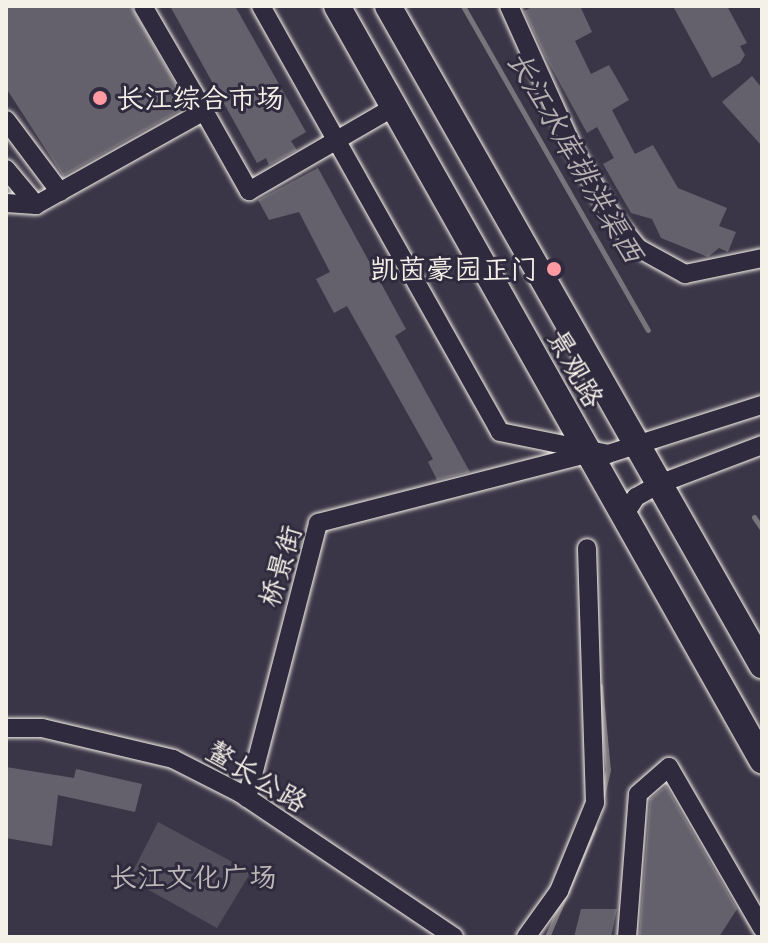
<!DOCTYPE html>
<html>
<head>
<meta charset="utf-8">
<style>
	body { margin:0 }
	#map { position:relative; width:768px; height:943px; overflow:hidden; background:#3b3647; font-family:Itim,"LXGW WenKai TC",sans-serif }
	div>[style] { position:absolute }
	.green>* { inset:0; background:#534e5c }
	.stream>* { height:5px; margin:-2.5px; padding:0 2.5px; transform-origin:2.5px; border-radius:2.5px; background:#78747b }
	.building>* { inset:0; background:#65616c }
	.roads { filter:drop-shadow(0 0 2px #f4f1e8) drop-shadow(0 0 2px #f4f1e8) }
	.minor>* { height:18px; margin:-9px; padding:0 9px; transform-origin:9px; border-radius:9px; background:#2f2a3d }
	.secondary>* { height:26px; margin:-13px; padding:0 13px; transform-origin:13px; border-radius:13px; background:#2f2a3d }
	.dots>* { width:22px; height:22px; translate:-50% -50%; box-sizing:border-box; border:4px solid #2f2a3d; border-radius:50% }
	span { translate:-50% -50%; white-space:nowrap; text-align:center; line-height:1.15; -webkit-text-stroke:6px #2f2a3d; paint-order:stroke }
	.poi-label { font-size:28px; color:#f4f1e8 }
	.left { translate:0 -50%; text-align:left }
	.right { translate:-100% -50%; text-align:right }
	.street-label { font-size:28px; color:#f4f1e8 }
	.park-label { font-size:28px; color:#bcb8b7 }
	.water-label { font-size:30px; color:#b6b2b2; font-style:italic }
	.frame { position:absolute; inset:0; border:8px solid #f4f1e8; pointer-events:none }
</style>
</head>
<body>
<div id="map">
	<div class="green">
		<i style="clip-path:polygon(158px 822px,251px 872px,217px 928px,129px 879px)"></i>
	</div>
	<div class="stream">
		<i style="left:463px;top:6px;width:373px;rotate:60.3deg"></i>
		<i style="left:754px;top:517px;width:14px;rotate:56deg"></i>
		<i style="left:600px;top:686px;width:84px;rotate:84.6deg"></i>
		<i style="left:608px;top:770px;width:26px;rotate:103deg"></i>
		<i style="left:547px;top:937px;width:119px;rotate:-66.7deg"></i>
	</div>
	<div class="building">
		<i style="clip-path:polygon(6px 6px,131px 6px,188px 106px,63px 176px,6px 88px)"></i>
		<i style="clip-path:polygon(170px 6px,235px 6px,306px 132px,291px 141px,297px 150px,269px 165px,266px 158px,257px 163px)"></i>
		<i style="clip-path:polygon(534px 6px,580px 6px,592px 32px,575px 41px,591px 74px,609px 65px,629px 100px,612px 110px,635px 154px,653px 145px,678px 188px,727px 208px,719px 226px,736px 232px,728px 252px,719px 248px,708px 257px,661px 238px,652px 219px,631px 213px,603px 164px,614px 158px,597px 127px,587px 133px,545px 56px,524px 11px)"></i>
		<i style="clip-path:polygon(673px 6px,727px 6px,747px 43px,740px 46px,745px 55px,740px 63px,712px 78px)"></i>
		<i style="clip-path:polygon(752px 76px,762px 88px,762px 146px,722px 102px)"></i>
		<i style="clip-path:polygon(318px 168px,406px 329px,395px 336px,470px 472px,437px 480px,428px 462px,433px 459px,347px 306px,334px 313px,316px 279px,330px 272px,299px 212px,269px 220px,258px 200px)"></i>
		<i style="clip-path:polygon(6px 767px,74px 778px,76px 769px,142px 784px,135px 812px,58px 795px,52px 846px,6px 838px)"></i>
		<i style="clip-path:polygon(666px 786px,737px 909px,719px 937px,639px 937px,650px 799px)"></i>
		<i style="clip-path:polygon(581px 909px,617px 909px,611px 937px,574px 937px)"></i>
	</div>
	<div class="roads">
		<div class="minor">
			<i style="left:261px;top:6px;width:488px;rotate:60.7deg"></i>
			<i style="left:500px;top:432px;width:110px;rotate:11.5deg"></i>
			<i style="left:608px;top:454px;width:162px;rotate:-17.7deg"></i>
			<i style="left:509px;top:6px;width:156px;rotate:65.7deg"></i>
			<i style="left:573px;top:148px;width:73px;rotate:60.6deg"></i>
			<i style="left:609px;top:212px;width:46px;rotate:51.1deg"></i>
			<i style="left:638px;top:248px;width:54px;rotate:29deg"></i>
			<i style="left:685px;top:274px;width:79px;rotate:-11.7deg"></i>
			<i style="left:204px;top:111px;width:92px;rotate:60.6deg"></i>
			<i style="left:249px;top:191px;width:168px;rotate:-30.1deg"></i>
			<i style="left:6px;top:120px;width:90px;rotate:53.1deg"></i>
			<i style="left:6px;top:169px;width:47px;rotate:50.2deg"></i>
			<i style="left:6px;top:203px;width:30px;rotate:4deg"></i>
			<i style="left:36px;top:205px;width:193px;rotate:-29.2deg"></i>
			<i style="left:204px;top:111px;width:121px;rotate:-120.2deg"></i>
			<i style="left:623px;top:517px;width:24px;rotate:-57deg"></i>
			<i style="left:636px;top:497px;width:26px;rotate:-29deg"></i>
			<i style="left:659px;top:484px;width:110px;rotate:-20.7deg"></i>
			<i style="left:6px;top:728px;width:36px"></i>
			<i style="left:42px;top:728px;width:135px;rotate:13.3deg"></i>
			<i style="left:173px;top:759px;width:75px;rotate:26.9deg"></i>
			<i style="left:240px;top:793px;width:258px;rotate:33.9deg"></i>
			<i style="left:247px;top:798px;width:284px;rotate:-75.5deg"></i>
			<i style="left:318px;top:523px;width:273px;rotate:-14.4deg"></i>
			<i style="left:526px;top:937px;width:57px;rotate:-54.3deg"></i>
			<i style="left:559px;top:891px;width:95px;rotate:-67.8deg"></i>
			<i style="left:595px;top:803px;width:255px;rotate:-91.8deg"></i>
			<i style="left:627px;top:937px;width:143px;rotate:-85.6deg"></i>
			<i style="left:638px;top:794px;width:41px;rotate:-41.1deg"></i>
			<i style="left:669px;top:767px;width:186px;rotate:60deg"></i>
		</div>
		<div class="secondary">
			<i style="left:337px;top:6px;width:866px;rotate:60.59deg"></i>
			<i style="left:388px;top:6px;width:758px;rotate:60.42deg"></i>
		</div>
	</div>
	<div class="dots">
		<i style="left:100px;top:98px;background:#ff9aa2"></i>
		<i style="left:554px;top:269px;background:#ff9aa2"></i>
	</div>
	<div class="poi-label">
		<span class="left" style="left:116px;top:98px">长江综合市场</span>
		<span class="right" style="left:538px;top:269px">凯茵豪园正门</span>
	</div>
	<div class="street-label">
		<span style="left:576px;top:368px;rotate:61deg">景观路</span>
		<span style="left:280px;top:566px;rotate:-73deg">桥景街</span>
		<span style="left:257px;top:776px;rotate:31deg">鳌长公路</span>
	</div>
	<div class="park-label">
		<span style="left:193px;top:877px">长江文化广场</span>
	</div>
	<div class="water-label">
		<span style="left:575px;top:157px;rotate:60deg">长江水库排洪渠西</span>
	</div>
	<div class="frame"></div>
</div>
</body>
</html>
